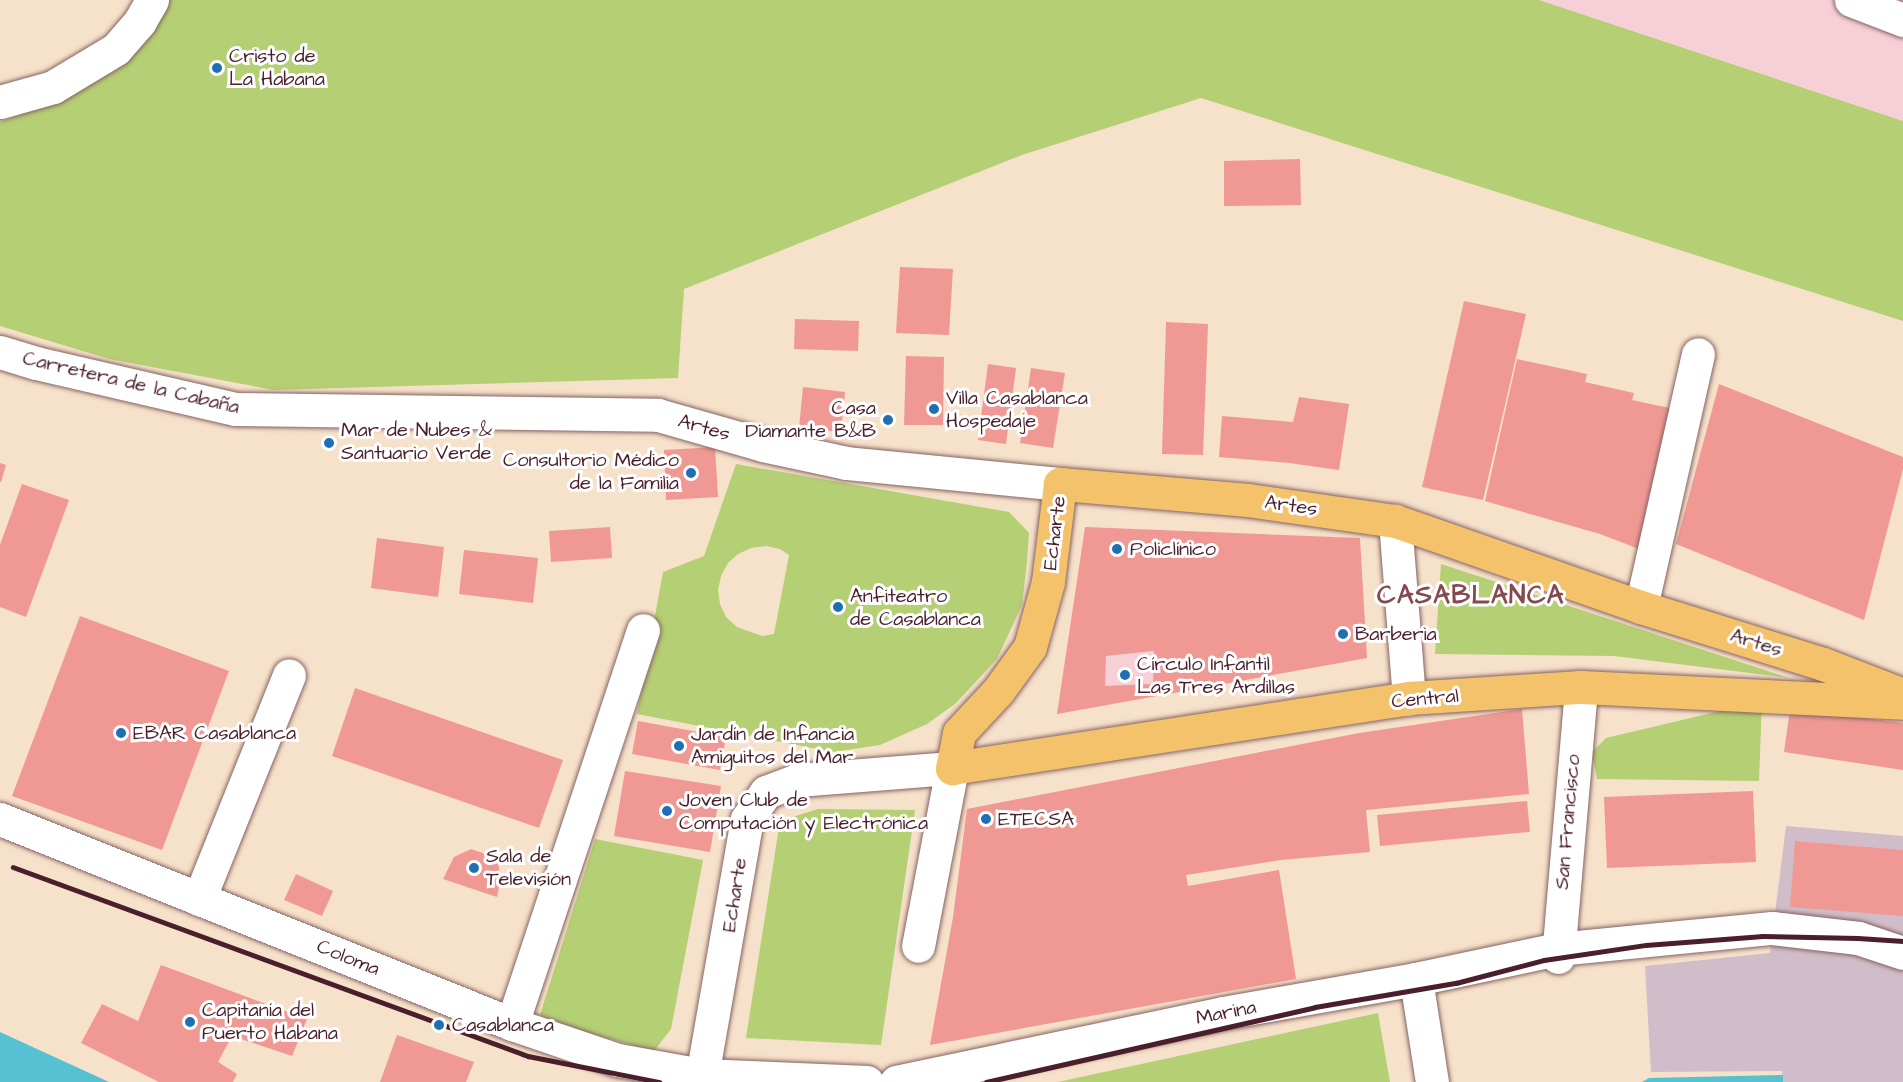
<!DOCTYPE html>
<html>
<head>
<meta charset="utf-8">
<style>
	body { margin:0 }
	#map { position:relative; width:1903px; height:1082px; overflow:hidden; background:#f6e1ca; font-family:"Architects Daughter",sans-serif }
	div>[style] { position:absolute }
	.built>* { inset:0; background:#f6cfd7 }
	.industrial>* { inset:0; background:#d1bdc9 }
	.green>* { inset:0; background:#b5cf74 }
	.water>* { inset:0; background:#56c1d2 }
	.building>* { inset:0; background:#f09994 }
	.roads { filter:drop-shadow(0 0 2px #866363) drop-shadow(0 0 2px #866363) }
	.minor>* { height:33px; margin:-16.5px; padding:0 16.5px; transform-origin:16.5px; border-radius:16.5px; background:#fff }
	.major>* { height:33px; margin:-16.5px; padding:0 16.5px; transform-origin:16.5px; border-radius:16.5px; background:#f3c26a }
	.rail>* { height:4.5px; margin:-2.25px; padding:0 2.25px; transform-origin:2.25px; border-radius:2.25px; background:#4a1f2b }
	.dots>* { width:16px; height:16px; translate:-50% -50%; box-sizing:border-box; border:3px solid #fff; border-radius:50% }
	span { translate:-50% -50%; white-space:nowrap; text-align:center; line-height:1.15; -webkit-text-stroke:6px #fff; paint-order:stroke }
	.poi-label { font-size:20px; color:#4a1f2b }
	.left { translate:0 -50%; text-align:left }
	.right { translate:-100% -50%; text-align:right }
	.street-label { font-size:20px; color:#4a1f2b }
	.district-label { font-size:26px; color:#844a50; font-weight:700; letter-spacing:1.5px }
</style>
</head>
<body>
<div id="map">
	<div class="built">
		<i style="clip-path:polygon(1539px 0,1903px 0,1903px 121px)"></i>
		<i style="clip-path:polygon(1187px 648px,1189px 690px,1057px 714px,1065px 660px)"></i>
	</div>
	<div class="industrial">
		<i style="clip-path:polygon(1786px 826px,1903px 836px,1903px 1082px,1783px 1082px,1782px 1071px,1651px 1072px,1645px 966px,1770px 953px)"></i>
	</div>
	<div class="green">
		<i style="clip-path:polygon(164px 0,1539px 0,1903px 121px,1903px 321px,1201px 98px,1022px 155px,684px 289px,678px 378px,274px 390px,109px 359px,0 326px,0 122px,71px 96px,133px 49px)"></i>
		<i style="clip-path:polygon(evenodd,736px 464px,1009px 512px,1029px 533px,1027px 562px,1022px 605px,997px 659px,955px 704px,927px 724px,880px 745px,833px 752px,637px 714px,663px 572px,704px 556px,736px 464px,766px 546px,780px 549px,789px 555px,774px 634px,762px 636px,737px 627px,726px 617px,720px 604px,718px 590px,721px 576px,728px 563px,738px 554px,751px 548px,766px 546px)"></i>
		<i style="clip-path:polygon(1441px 564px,1789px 678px,1614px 656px,1435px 654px)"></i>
		<i style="clip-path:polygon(1762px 701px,1759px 781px,1597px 779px,1592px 752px,1606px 738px)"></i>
		<i style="clip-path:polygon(818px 809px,915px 810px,881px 1045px,746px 1038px,780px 821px)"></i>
		<i style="clip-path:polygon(595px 839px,703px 860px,671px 1029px,654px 1051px,567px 1027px,540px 1015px)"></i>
		<i style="clip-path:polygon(1378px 1013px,1390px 1082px,1058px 1082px)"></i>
	</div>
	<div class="water">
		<i style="clip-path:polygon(0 1032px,109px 1082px,0 1082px)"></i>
		<i style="clip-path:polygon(1783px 1075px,1783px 1082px,1642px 1082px,1649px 1078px)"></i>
	</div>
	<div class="building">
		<i style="clip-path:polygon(1300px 159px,1301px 205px,1224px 206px,1224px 161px)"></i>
		<i style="clip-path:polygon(900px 267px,953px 269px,949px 335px,896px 333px)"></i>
		<i style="clip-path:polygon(1464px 301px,1526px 314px,1483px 500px,1422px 487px)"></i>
		<i style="clip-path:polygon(795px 319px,859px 321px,858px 351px,794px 349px)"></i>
		<i style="clip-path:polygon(1166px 322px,1208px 324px,1203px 455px,1162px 454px)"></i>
		<i style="clip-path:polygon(906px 356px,944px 357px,943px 425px,904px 425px)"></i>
		<i style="clip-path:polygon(1517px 359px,1587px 374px,1585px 382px,1634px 393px,1632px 400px,1674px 409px,1639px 549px,1600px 534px,1485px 501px)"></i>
		<i style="clip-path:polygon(988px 364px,1016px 368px,1006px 444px,978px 440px)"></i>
		<i style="clip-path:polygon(1031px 368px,1065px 373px,1053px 448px,1020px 443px)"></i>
		<i style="clip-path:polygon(1719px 384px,1903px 457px,1903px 469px,1864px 620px,1676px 544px)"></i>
		<i style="clip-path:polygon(803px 387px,845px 392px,841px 432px,799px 428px)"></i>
		<i style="clip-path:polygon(1299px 397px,1349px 404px,1339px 470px,1289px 463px,1219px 457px,1222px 416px,1293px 422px)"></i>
		<i style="clip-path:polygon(715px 447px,718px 497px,666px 500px,664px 450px)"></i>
		<i style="clip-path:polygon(0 463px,6px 465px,1px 482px,0 482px)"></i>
		<i style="clip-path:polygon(22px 484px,69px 500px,26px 617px,0 607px,0 545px)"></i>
		<i style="clip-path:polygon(610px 527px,612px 558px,551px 562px,549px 531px)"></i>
		<i style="clip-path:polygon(evenodd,1085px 527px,1360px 538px,1367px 658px,1057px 714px,1085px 527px,1154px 651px,1153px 684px,1105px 686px,1106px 656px,1154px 651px)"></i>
		<i style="clip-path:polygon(377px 538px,444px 547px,438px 597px,371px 588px)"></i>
		<i style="clip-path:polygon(464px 550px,538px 558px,533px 603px,459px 594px)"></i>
		<i style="clip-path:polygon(80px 616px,229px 671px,162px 850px,12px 796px)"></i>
		<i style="clip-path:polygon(355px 688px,563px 760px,539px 828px,332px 756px)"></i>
		<i style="clip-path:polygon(1522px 709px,1529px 794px,1366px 810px,1370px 852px,1281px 860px,1186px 875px,1188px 886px,1279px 870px,1296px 979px,930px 1045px,953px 917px,967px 809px,1359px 733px)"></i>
		<i style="clip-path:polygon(1790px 709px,1903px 723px,1903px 770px,1784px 752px)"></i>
		<i style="clip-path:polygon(638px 721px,726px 737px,720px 770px,632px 754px)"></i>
		<i style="clip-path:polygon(625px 771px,721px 786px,710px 852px,614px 836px)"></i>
		<i style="clip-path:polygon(1753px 791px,1756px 862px,1607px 868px,1604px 797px)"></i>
		<i style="clip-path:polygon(1527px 801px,1530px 832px,1380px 846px,1377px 815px)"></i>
		<i style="clip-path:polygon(1795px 841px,1903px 850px,1903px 916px,1790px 907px)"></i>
		<i style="clip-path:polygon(471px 849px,497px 858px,501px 878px,497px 897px,443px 879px,454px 857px)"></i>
		<i style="clip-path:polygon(296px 874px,333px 891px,322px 916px,284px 900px)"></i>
		<i style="clip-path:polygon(161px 965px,307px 1019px,292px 1056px,232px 1036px,218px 1062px,237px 1074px,233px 1082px,159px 1082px,81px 1043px,102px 1004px,138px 1021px)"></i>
		<i style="clip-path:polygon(397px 1035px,474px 1062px,466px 1082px,380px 1082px)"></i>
	</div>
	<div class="roads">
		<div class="minor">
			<i style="left:1851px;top:0;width:56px;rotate:21deg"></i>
			<i style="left:0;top:102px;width:55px;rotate:-15.8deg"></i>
			<i style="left:53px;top:87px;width:74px;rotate:-31.1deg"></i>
			<i style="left:116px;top:49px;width:37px;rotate:-49deg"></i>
			<i style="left:140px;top:21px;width:24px;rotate:-60deg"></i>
			<i style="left:0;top:352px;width:38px;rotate:17deg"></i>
			<i style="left:36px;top:363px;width:205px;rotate:13deg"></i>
			<i style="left:236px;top:409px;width:422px;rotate:0.8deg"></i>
			<i style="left:658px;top:415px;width:109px;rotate:15.9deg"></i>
			<i style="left:763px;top:445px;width:85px;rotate:12.2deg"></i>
			<i style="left:846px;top:463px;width:215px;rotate:5.6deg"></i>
			<i style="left:1395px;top:521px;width:178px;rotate:85.5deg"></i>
			<i style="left:1641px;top:607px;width:259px;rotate:-77.3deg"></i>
			<i style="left:0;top:819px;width:552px;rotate:21.82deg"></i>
			<i style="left:512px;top:1024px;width:112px;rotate:18.8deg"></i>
			<i style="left:618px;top:1060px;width:85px;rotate:10.1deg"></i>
			<i style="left:702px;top:1075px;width:165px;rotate:2.4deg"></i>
			<i style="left:199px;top:899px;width:241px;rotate:-68.1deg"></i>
			<i style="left:1558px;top:957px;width:271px;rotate:-85.1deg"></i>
			<i style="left:1416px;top:979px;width:104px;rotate:81.2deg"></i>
			<i style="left:512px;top:1024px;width:415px;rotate:-71.6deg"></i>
			<i style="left:701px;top:1082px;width:267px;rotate:-80.1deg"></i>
			<i style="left:747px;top:819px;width:33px;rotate:-55deg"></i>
			<i style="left:766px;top:792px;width:34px;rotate:-21deg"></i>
			<i style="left:798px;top:780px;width:154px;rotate:-4.5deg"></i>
			<i style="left:952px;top:768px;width:181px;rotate:100.8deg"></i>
			<i style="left:896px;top:1082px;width:334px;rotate:-11.9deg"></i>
			<i style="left:1223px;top:1013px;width:196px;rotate:-10deg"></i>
			<i style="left:1416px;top:979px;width:144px;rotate:-12deg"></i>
			<i style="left:1557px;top:949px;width:216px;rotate:-5.6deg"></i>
			<i style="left:1772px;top:928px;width:87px;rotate:6.6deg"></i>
			<i style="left:1858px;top:938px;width:47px;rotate:18.4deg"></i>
		</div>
		<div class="major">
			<i style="left:1903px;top:695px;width:86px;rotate:-158.8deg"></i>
			<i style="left:1823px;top:664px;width:191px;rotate:-162.6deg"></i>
			<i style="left:1641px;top:607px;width:261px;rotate:-160.7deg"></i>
			<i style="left:1395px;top:521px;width:148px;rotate:-171.9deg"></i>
			<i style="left:1248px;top:500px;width:189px;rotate:-175.1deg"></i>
			<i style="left:1060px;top:484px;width:99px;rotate:97deg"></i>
			<i style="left:1048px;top:582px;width:67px;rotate:105.5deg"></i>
			<i style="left:1030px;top:647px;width:54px;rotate:126deg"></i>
			<i style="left:998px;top:691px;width:57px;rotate:132.9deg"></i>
			<i style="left:959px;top:733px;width:36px;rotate:101deg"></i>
			<i style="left:952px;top:768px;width:462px;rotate:-8.7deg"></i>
			<i style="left:1409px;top:698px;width:172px;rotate:-3.7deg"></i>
			<i style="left:1581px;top:687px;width:322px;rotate:2.8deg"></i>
		</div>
	</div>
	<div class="rail">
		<i style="left:13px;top:867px;width:549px;rotate:20.15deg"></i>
		<i style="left:528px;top:1056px;width:134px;rotate:11.2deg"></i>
		<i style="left:986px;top:1082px;width:337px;rotate:-12.8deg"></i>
		<i style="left:1315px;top:1007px;width:143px;rotate:-9.7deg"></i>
		<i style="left:1456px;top:983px;width:91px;rotate:-14.6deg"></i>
		<i style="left:1544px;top:960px;width:103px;rotate:-8.4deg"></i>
		<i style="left:1646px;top:945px;width:117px;rotate:-4.4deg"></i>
		<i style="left:1763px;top:936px;width:95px;rotate:1.2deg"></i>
		<i style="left:1858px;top:938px;width:45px;rotate:3.8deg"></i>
	</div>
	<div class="dots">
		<i style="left:217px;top:68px;background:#1f6fb2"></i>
		<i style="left:934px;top:409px;background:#1f6fb2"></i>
		<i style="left:888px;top:420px;background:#1f6fb2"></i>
		<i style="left:329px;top:443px;background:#1f6fb2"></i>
		<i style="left:691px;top:473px;background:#1f6fb2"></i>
		<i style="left:1117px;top:549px;background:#1f6fb2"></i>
		<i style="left:838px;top:607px;background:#1f6fb2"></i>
		<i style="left:1343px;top:634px;background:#1f6fb2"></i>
		<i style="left:1125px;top:675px;background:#1f6fb2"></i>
		<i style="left:121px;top:733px;background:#1f6fb2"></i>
		<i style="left:679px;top:746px;background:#1f6fb2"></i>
		<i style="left:667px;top:811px;background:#1f6fb2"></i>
		<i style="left:986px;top:819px;background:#1f6fb2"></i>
		<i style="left:474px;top:868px;background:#1f6fb2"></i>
		<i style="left:190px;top:1022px;background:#1f6fb2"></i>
		<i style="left:439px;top:1025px;background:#1f6fb2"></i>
	</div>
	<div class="poi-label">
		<span class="left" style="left:229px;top:68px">Cristo de<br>La Habana</span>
		<span class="left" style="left:946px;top:410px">Villa Casablanca<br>Hospedaje</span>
		<span class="right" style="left:876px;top:420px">Casa<br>Diamante B&amp;B</span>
		<span class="left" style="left:341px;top:442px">Mar de Nubes &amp;<br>Santuario Verde</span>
		<span class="right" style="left:679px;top:472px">Consultorio Médico<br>de la Familia</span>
		<span class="left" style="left:1130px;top:549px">Policlínico</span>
		<span class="left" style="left:850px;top:608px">Anfiteatro<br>de Casablanca</span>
		<span class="left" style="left:1355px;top:634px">Barberia</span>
		<span class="left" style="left:1137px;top:676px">Círculo Infantil<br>Las Tres Ardillas</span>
		<span class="left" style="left:133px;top:733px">EBAR Casablanca</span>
		<span class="left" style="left:691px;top:746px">Jardín de Infancia<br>Amiguitos del Mar</span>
		<span class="left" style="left:679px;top:812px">Joven Club de<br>Computación y Electrónica</span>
		<span class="left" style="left:998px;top:819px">ETECSA</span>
		<span class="left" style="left:486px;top:868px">Sala de<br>Televisión</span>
		<span class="left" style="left:202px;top:1022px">Capitanía del<br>Puerto Habana</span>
		<span class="left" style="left:452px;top:1025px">Casablanca</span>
	</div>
	<div class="street-label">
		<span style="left:131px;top:383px;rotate:13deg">Carretera de la Cabaña</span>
		<span style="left:704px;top:428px;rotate:16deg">Artes</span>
		<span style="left:1291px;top:506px;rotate:8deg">Artes</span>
		<span style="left:1055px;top:533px;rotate:-83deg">Echarte</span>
		<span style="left:1756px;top:643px;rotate:17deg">Artes</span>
		<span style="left:1425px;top:699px;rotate:-5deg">Central</span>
		<span style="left:1568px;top:822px;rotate:-85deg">San Francisco</span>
		<span style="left:735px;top:895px;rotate:-81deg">Echarte</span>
		<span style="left:348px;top:958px;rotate:22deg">Coloma</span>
		<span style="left:1226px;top:1013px;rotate:-11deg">Marina</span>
	</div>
	<div class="district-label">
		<span style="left:1471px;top:596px">CASABLANCA</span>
	</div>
</div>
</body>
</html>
